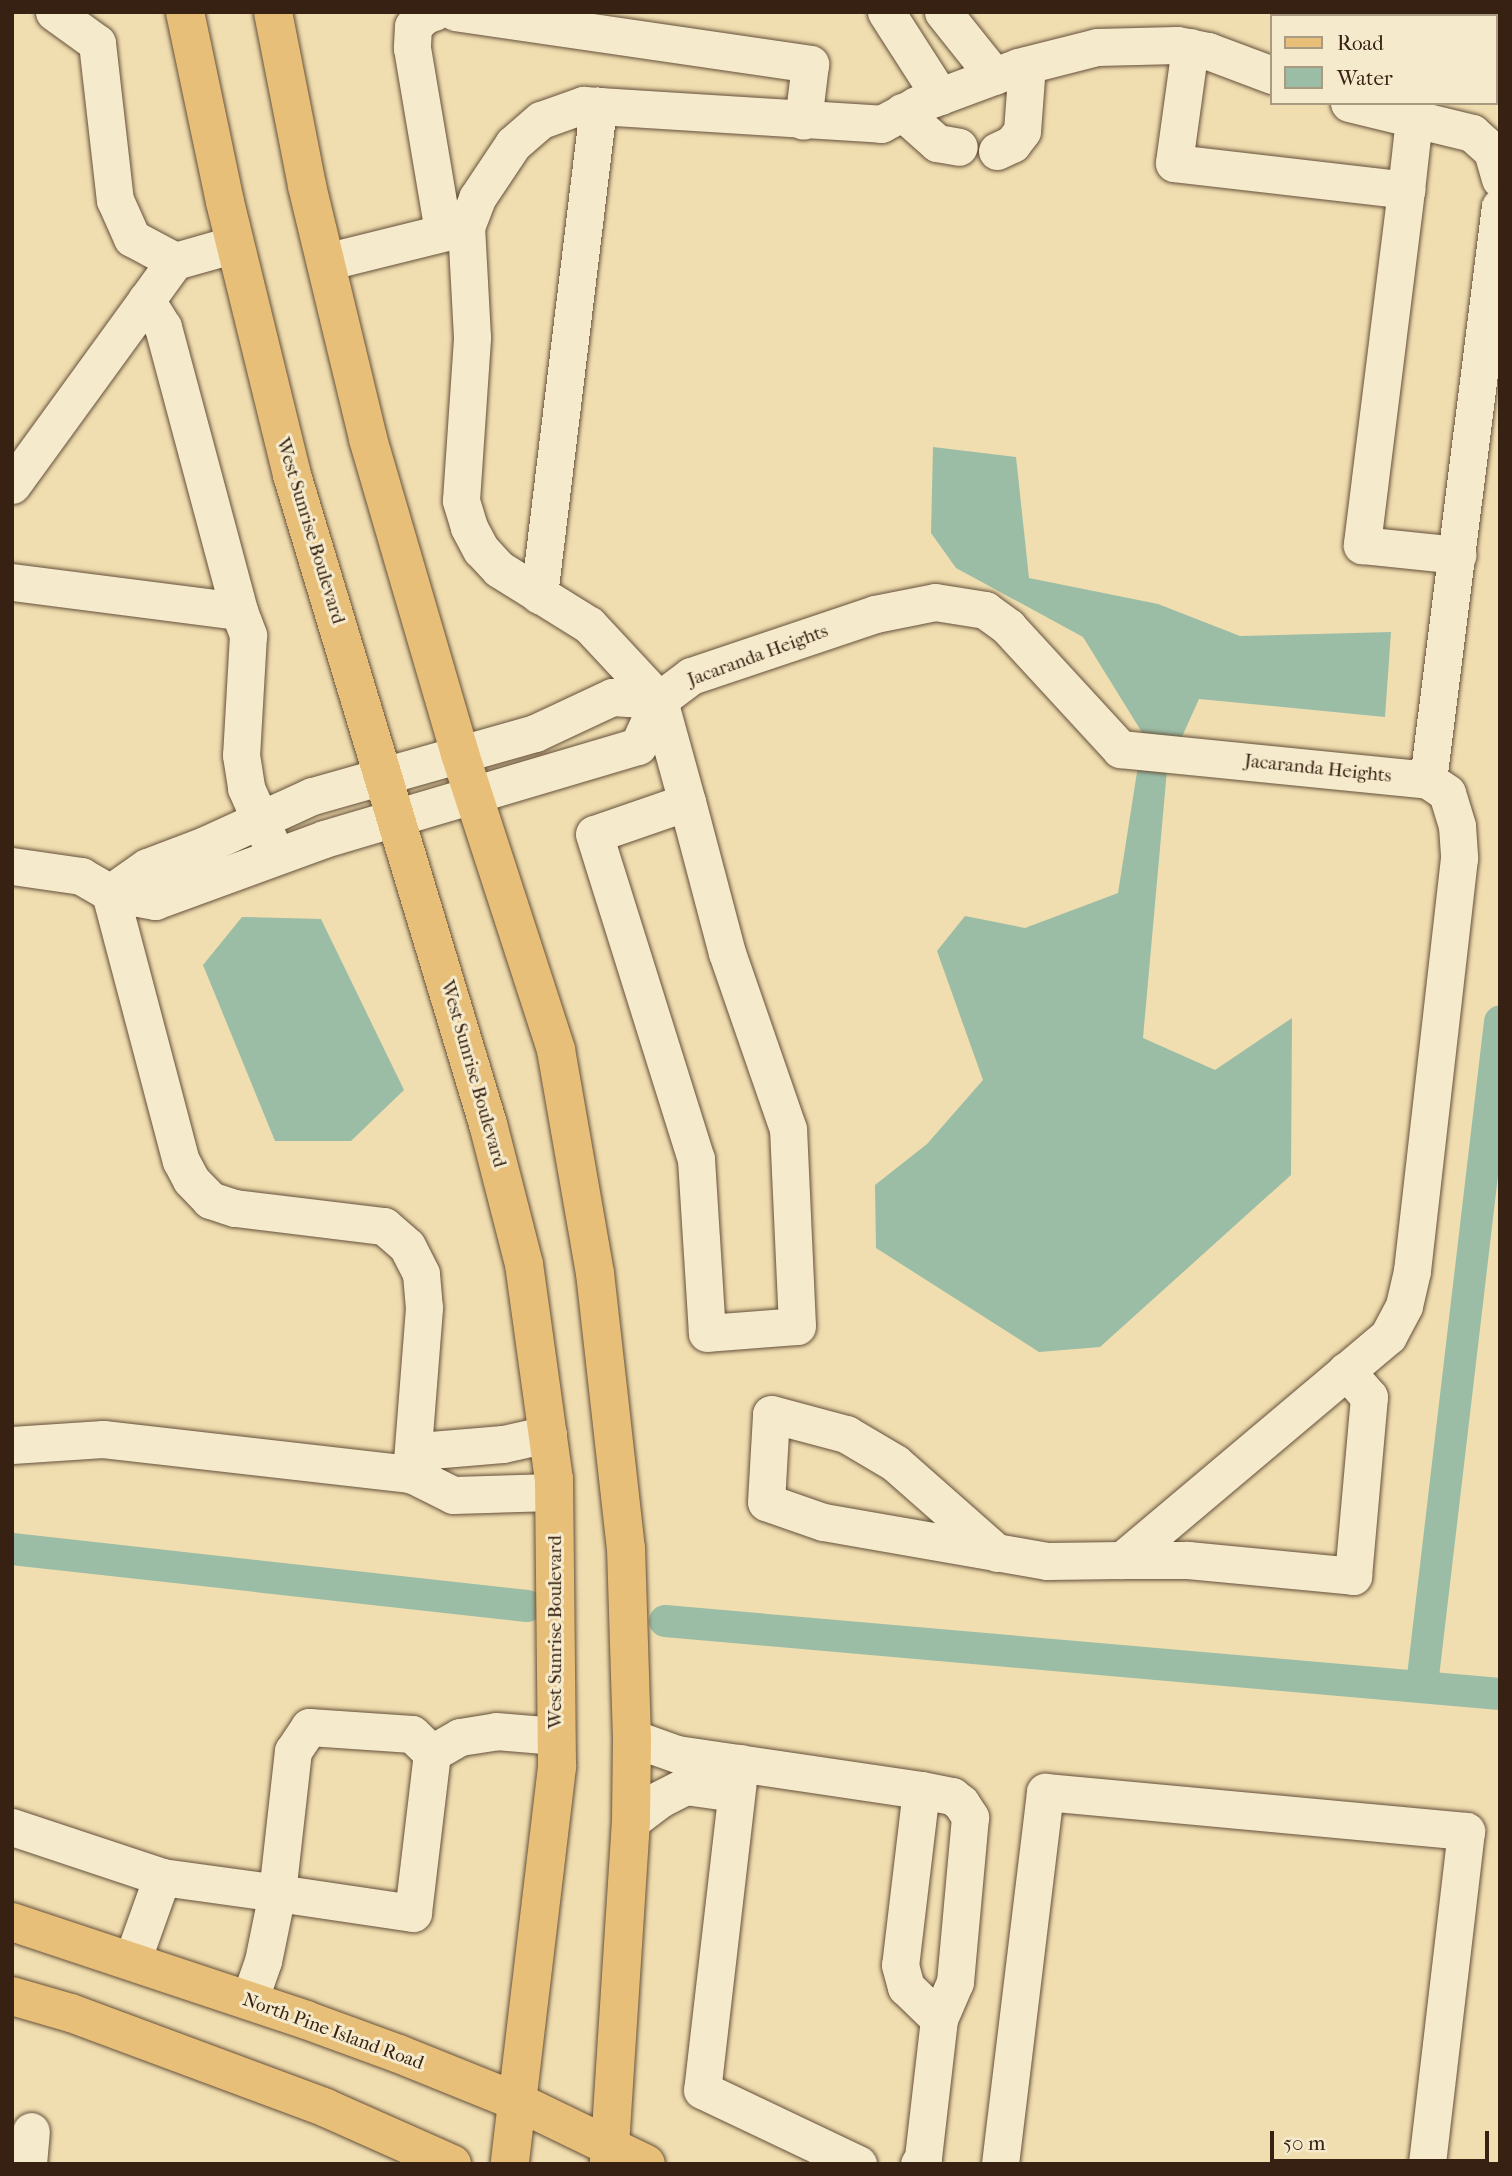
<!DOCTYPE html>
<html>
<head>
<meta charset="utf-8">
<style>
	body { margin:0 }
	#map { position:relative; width:1512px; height:2176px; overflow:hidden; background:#f0deb0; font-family:"IM FELL French Canon",serif }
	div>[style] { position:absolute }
	.water>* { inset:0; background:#9bbda6 }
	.canal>* { height:32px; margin:-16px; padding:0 16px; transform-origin:16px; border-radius:16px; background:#9bbda6 }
	.roads { filter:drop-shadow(0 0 2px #65503a) drop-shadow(0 0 2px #65503a) }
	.minor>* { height:37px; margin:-18.5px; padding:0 18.5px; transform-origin:18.5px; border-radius:18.5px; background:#f5eacc }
	.major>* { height:38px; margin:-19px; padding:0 19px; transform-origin:19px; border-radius:19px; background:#e8bf78 }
	.highway>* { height:38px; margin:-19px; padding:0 19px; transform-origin:19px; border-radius:19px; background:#e8bf78 }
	span { translate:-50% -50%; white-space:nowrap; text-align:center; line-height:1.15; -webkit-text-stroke:6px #f5eacc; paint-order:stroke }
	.street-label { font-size:19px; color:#372113 }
	.frame { position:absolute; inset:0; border:14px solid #372113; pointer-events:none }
	.legend { position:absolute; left:1270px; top:14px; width:228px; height:91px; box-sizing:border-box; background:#f5eacc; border:2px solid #a99a82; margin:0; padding:9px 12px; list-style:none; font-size:21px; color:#372113 }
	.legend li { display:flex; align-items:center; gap:14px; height:35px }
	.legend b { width:35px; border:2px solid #a99a82 }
	.scale { position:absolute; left:1270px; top:2131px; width:219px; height:32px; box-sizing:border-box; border:4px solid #372113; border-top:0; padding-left:9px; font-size:21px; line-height:24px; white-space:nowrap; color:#372113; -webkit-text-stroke:5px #f5eacc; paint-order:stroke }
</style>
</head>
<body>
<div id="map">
	<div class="water">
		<i style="clip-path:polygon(933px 447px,1016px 457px,1029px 578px,1158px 604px,1240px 636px,1391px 632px,1385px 717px,1199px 699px,1167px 770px,1143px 1038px,1215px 1070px,1292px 1018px,1291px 1175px,1100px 1347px,1039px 1352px,876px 1248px,875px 1185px,927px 1144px,983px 1080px,937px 951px,965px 916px,1025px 928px,1118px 893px,1143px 734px,1083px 637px,956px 568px,931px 533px)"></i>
		<i style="clip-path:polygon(242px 917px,321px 919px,404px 1090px,351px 1141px,275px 1141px,203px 965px)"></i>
	</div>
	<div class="canal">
		<i style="left:12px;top:1549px;width:518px;rotate:6.32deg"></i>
		<i style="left:665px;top:1621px;width:838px;rotate:5deg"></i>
		<i style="left:1422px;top:1685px;width:668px;rotate:-83.29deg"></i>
	</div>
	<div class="roads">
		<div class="minor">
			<i style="left:54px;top:12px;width:53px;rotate:35.8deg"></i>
			<i style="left:97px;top:43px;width:158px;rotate:83.5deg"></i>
			<i style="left:115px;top:200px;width:42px;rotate:65.9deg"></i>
			<i style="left:132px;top:238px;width:49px;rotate:28.1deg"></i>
			<i style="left:434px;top:12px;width:9px;rotate:162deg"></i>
			<i style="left:425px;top:15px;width:16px;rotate:137deg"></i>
			<i style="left:413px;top:26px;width:22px;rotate:93deg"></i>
			<i style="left:412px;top:48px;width:187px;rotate:80.4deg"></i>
			<i style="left:455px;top:12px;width:359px;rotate:8.3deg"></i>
			<i style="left:810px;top:64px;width:57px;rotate:97deg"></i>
			<i style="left:886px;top:12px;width:100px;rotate:57.3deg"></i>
			<i style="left:943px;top:12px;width:82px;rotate:51.4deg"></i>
			<i style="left:1366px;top:12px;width:12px;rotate:20deg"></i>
			<i style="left:1496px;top:31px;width:4px;rotate:-14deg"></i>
			<i style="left:1190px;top:47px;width:117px;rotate:97.9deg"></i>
			<i style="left:1174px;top:163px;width:234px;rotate:6.6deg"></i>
			<i style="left:1406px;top:190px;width:71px;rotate:-83.6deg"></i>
			<i style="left:1349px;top:103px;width:127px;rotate:13.7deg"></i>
			<i style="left:1472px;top:133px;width:27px;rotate:42deg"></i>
			<i style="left:1492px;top:151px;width:29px;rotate:74deg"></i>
			<i style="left:902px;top:112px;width:47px;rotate:41.5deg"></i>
			<i style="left:937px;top:143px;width:22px;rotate:10deg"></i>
			<i style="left:997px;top:151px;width:17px;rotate:-25deg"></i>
			<i style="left:1012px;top:144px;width:16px;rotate:-52deg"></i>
			<i style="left:1022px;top:131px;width:66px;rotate:-85.7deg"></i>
			<i style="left:1406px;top:190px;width:358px;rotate:97.1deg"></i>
			<i style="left:1362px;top:545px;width:96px;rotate:6deg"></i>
			<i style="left:325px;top:262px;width:145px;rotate:-13.9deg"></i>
			<i style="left:146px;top:300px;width:32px;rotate:58deg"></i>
			<i style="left:163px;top:327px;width:294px;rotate:75deg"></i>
			<i style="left:12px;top:485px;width:277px;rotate:-54deg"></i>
			<i style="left:175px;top:261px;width:62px;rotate:-15.8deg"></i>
			<i style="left:12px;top:582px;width:229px;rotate:7.3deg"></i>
			<i style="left:239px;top:611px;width:26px;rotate:69deg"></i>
			<i style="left:248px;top:635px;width:120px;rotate:93.3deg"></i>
			<i style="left:241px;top:755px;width:33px;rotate:81deg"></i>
			<i style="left:246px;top:788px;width:57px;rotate:66.1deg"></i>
			<i style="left:539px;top:595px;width:493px;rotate:-83.1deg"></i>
			<i style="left:659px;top:700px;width:47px;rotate:-176.3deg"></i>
			<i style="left:612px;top:697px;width:85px;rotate:154.9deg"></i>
			<i style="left:535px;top:733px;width:232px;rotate:164.2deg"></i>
			<i style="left:312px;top:796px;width:118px;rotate:155.4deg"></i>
			<i style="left:205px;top:845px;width:62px;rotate:159.2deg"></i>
			<i style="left:147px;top:867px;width:45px;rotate:144.9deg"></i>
			<i style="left:110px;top:893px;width:46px;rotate:10.1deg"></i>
			<i style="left:155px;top:901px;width:180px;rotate:-20.1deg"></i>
			<i style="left:324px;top:839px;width:327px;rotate:-16.5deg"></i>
			<i style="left:638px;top:746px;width:51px;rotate:-65.5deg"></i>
			<i style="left:659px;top:700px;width:40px;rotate:-37deg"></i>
			<i style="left:691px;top:676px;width:194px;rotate:-18.6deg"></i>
			<i style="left:875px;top:614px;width:61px;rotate:-11.3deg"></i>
			<i style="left:935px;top:602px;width:51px;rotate:9.1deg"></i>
			<i style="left:985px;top:610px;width:29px;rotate:36deg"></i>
			<i style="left:1008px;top:627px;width:166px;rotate:47.4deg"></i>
			<i style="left:1120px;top:749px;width:310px;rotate:5.7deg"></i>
			<i style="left:1428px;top:780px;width:23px;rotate:34deg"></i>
			<i style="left:1447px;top:793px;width:34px;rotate:73deg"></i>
			<i style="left:1457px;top:826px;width:32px;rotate:86deg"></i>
			<i style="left:1459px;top:858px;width:416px;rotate:96.5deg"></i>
			<i style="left:1412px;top:1271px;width:36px;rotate:103deg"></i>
			<i style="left:1404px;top:1306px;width:34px;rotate:118deg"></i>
			<i style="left:1388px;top:1336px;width:348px;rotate:139.9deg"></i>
			<i style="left:1122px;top:1560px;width:75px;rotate:179.2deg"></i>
			<i style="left:1047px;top:1561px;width:227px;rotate:-170.1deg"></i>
			<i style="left:823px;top:1522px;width:60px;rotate:-160.7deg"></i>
			<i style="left:766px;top:1502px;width:88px;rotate:-86.7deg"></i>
			<i style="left:771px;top:1414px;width:78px;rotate:14.9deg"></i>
			<i style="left:846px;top:1434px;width:57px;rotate:30.6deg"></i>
			<i style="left:895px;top:1463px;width:136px;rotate:41.4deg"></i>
			<i style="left:1428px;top:780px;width:578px;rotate:-82.85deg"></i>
			<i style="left:687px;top:802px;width:98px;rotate:161deg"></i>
			<i style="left:594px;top:834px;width:341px;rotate:72.6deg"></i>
			<i style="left:696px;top:1159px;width:174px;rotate:86.4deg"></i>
			<i style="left:707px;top:1333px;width:90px;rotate:-4.4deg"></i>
			<i style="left:797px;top:1326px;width:197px;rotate:-92.6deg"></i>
			<i style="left:788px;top:1129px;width:186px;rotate:-109.1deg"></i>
			<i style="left:727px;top:953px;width:156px;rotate:-104.8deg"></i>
			<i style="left:687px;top:802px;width:106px;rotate:-105.4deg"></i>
			<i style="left:659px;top:700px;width:103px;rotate:-133deg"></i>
			<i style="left:589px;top:625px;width:106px;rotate:-148.1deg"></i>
			<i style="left:499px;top:569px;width:26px;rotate:-133deg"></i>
			<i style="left:481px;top:550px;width:26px;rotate:-118deg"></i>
			<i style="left:469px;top:527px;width:28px;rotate:-107deg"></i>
			<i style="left:461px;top:500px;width:163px;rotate:-86.1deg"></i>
			<i style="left:472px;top:337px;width:110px;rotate:-93.1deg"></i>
			<i style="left:466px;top:227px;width:31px;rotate:-69deg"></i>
			<i style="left:477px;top:198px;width:65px;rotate:-56.3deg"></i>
			<i style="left:513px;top:144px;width:37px;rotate:-41deg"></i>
			<i style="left:541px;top:120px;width:45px;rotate:-19.7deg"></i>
			<i style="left:583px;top:105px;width:299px;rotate:3.6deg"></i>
			<i style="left:881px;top:124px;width:40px;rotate:-28deg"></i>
			<i style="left:916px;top:105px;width:109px;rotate:-20.4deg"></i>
			<i style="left:1018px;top:67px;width:81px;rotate:-14.2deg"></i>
			<i style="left:1097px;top:47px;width:80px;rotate:-1.4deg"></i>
			<i style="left:1177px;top:45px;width:32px;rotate:11deg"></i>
			<i style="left:1208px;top:51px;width:68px;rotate:20.6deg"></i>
			<i style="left:12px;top:866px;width:70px;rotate:8.2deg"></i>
			<i style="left:81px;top:876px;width:34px;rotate:30deg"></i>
			<i style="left:110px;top:893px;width:277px;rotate:75.2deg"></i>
			<i style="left:181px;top:1161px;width:21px;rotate:62deg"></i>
			<i style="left:191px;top:1180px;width:28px;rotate:46deg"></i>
			<i style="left:210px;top:1200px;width:26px;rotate:18deg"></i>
			<i style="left:235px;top:1208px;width:150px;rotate:6.9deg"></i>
			<i style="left:384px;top:1226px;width:30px;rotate:41deg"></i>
			<i style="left:407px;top:1246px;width:31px;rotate:63deg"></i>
			<i style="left:421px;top:1274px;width:34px;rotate:85deg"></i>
			<i style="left:424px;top:1308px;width:167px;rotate:94.5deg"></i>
			<i style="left:12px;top:1445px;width:91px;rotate:-3.8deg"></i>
			<i style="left:103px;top:1439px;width:310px;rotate:6.5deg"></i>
			<i style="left:411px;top:1474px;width:47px;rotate:26.6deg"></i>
			<i style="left:453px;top:1495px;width:101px;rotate:-1.7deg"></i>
			<i style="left:411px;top:1474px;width:31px;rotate:-50deg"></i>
			<i style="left:431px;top:1450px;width:72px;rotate:-4.8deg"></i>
			<i style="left:503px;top:1444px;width:46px;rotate:-12.5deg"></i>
			<i style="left:1122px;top:1560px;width:66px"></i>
			<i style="left:1188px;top:1560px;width:166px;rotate:5.5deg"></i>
			<i style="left:1353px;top:1576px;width:180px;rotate:-84.9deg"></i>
			<i style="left:1369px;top:1397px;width:35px;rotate:-131deg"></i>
			<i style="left:309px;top:1727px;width:103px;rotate:3.9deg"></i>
			<i style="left:412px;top:1734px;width:28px;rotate:44deg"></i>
			<i style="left:432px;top:1753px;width:161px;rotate:96.8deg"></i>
			<i style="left:413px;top:1913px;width:137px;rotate:-171.6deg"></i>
			<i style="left:277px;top:1893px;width:143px;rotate:-83.6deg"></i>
			<i style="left:293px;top:1751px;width:29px;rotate:-56deg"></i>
			<i style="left:632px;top:1738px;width:48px;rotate:19.6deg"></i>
			<i style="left:677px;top:1754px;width:247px;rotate:8.4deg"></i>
			<i style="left:921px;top:1790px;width:32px;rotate:11deg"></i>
			<i style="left:952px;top:1796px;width:11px;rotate:38deg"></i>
			<i style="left:961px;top:1803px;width:17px;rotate:57deg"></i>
			<i style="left:970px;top:1817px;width:166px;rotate:95.2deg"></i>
			<i style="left:955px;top:1982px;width:40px;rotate:113.4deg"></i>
			<i style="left:939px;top:2019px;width:140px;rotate:96.6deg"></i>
			<i style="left:923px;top:2158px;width:7px;rotate:124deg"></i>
			<i style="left:432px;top:1753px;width:32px;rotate:-30deg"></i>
			<i style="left:460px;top:1737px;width:36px;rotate:-9deg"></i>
			<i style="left:496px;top:1731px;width:60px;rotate:4.8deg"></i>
			<i style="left:740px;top:1763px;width:329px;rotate:96.6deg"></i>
			<i style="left:702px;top:2090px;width:173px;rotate:25.4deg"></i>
			<i style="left:921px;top:1790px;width:176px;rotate:96.8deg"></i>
			<i style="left:900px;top:1965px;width:23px;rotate:75deg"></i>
			<i style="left:906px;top:1987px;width:46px;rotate:44.1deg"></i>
			<i style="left:631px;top:1821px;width:36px;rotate:-37deg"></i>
			<i style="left:660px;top:1799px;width:28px;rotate:-27deg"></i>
			<i style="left:685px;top:1786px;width:50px;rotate:8deg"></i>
			<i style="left:12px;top:1827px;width:158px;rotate:18.4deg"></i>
			<i style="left:162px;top:1877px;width:89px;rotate:109.7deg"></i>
			<i style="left:162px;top:1877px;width:116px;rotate:7.9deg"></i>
			<i style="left:277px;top:1893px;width:69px;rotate:101.6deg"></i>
			<i style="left:263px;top:1961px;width:42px;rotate:109.3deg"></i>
			<i style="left:28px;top:2164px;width:33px;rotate:-85deg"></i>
			<i style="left:1000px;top:2164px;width:375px;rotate:-83.1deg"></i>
			<i style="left:1045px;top:1792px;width:423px;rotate:5.3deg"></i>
			<i style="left:1466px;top:1831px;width:335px;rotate:96.7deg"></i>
		</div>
		<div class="major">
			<i style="left:12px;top:1922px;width:310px;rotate:18.4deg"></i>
			<i style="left:306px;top:2020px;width:99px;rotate:20.1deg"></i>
			<i style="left:399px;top:2054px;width:128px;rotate:22deg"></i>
			<i style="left:518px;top:2102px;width:142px;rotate:25.8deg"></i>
			<i style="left:12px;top:1996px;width:61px;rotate:16.1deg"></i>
			<i style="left:71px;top:2013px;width:272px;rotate:20.4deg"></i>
			<i style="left:326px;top:2108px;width:138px;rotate:24deg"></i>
		</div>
		<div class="highway">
			<i style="left:185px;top:12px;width:194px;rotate:78.1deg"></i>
			<i style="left:225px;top:202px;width:281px;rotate:76.2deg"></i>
			<i style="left:292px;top:475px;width:678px;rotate:73.2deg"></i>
			<i style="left:488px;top:1124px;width:145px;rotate:75.6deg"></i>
			<i style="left:524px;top:1264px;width:217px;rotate:82.1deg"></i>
			<i style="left:554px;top:1479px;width:288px;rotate:89.4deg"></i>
			<i style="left:557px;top:1767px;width:400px;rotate:96.8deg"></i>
			<i style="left:273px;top:12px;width:177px;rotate:78.9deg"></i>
			<i style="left:307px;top:186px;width:260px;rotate:76.4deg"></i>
			<i style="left:368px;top:439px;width:328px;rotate:73.7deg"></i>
			<i style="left:460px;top:754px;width:311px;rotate:72deg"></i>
			<i style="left:556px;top:1050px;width:226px;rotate:80.1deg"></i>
			<i style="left:595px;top:1273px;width:277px;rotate:83.6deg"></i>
			<i style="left:626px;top:1548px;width:190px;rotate:88.2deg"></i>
			<i style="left:632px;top:1738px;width:83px;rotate:90.7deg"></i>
			<i style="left:631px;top:1821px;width:344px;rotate:93.7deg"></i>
		</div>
	</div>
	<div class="street-label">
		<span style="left:310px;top:531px;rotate:73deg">West Sunrise Boulevard</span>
		<span style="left:758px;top:656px;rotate:-20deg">Jacaranda Heights</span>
		<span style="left:1318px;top:769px;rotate:6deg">Jacaranda Heights</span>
		<span style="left:473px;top:1074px;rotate:74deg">West Sunrise Boulevard</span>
		<span style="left:556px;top:1632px;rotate:-90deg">West Sunrise Boulevard</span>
		<span style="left:333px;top:2032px;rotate:20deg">North Pine Island Road</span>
	</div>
	<div class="frame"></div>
	<ul class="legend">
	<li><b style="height:9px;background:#e8bf78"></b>Road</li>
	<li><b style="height:19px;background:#9bbda6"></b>Water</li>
	</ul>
	<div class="scale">50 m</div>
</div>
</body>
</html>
